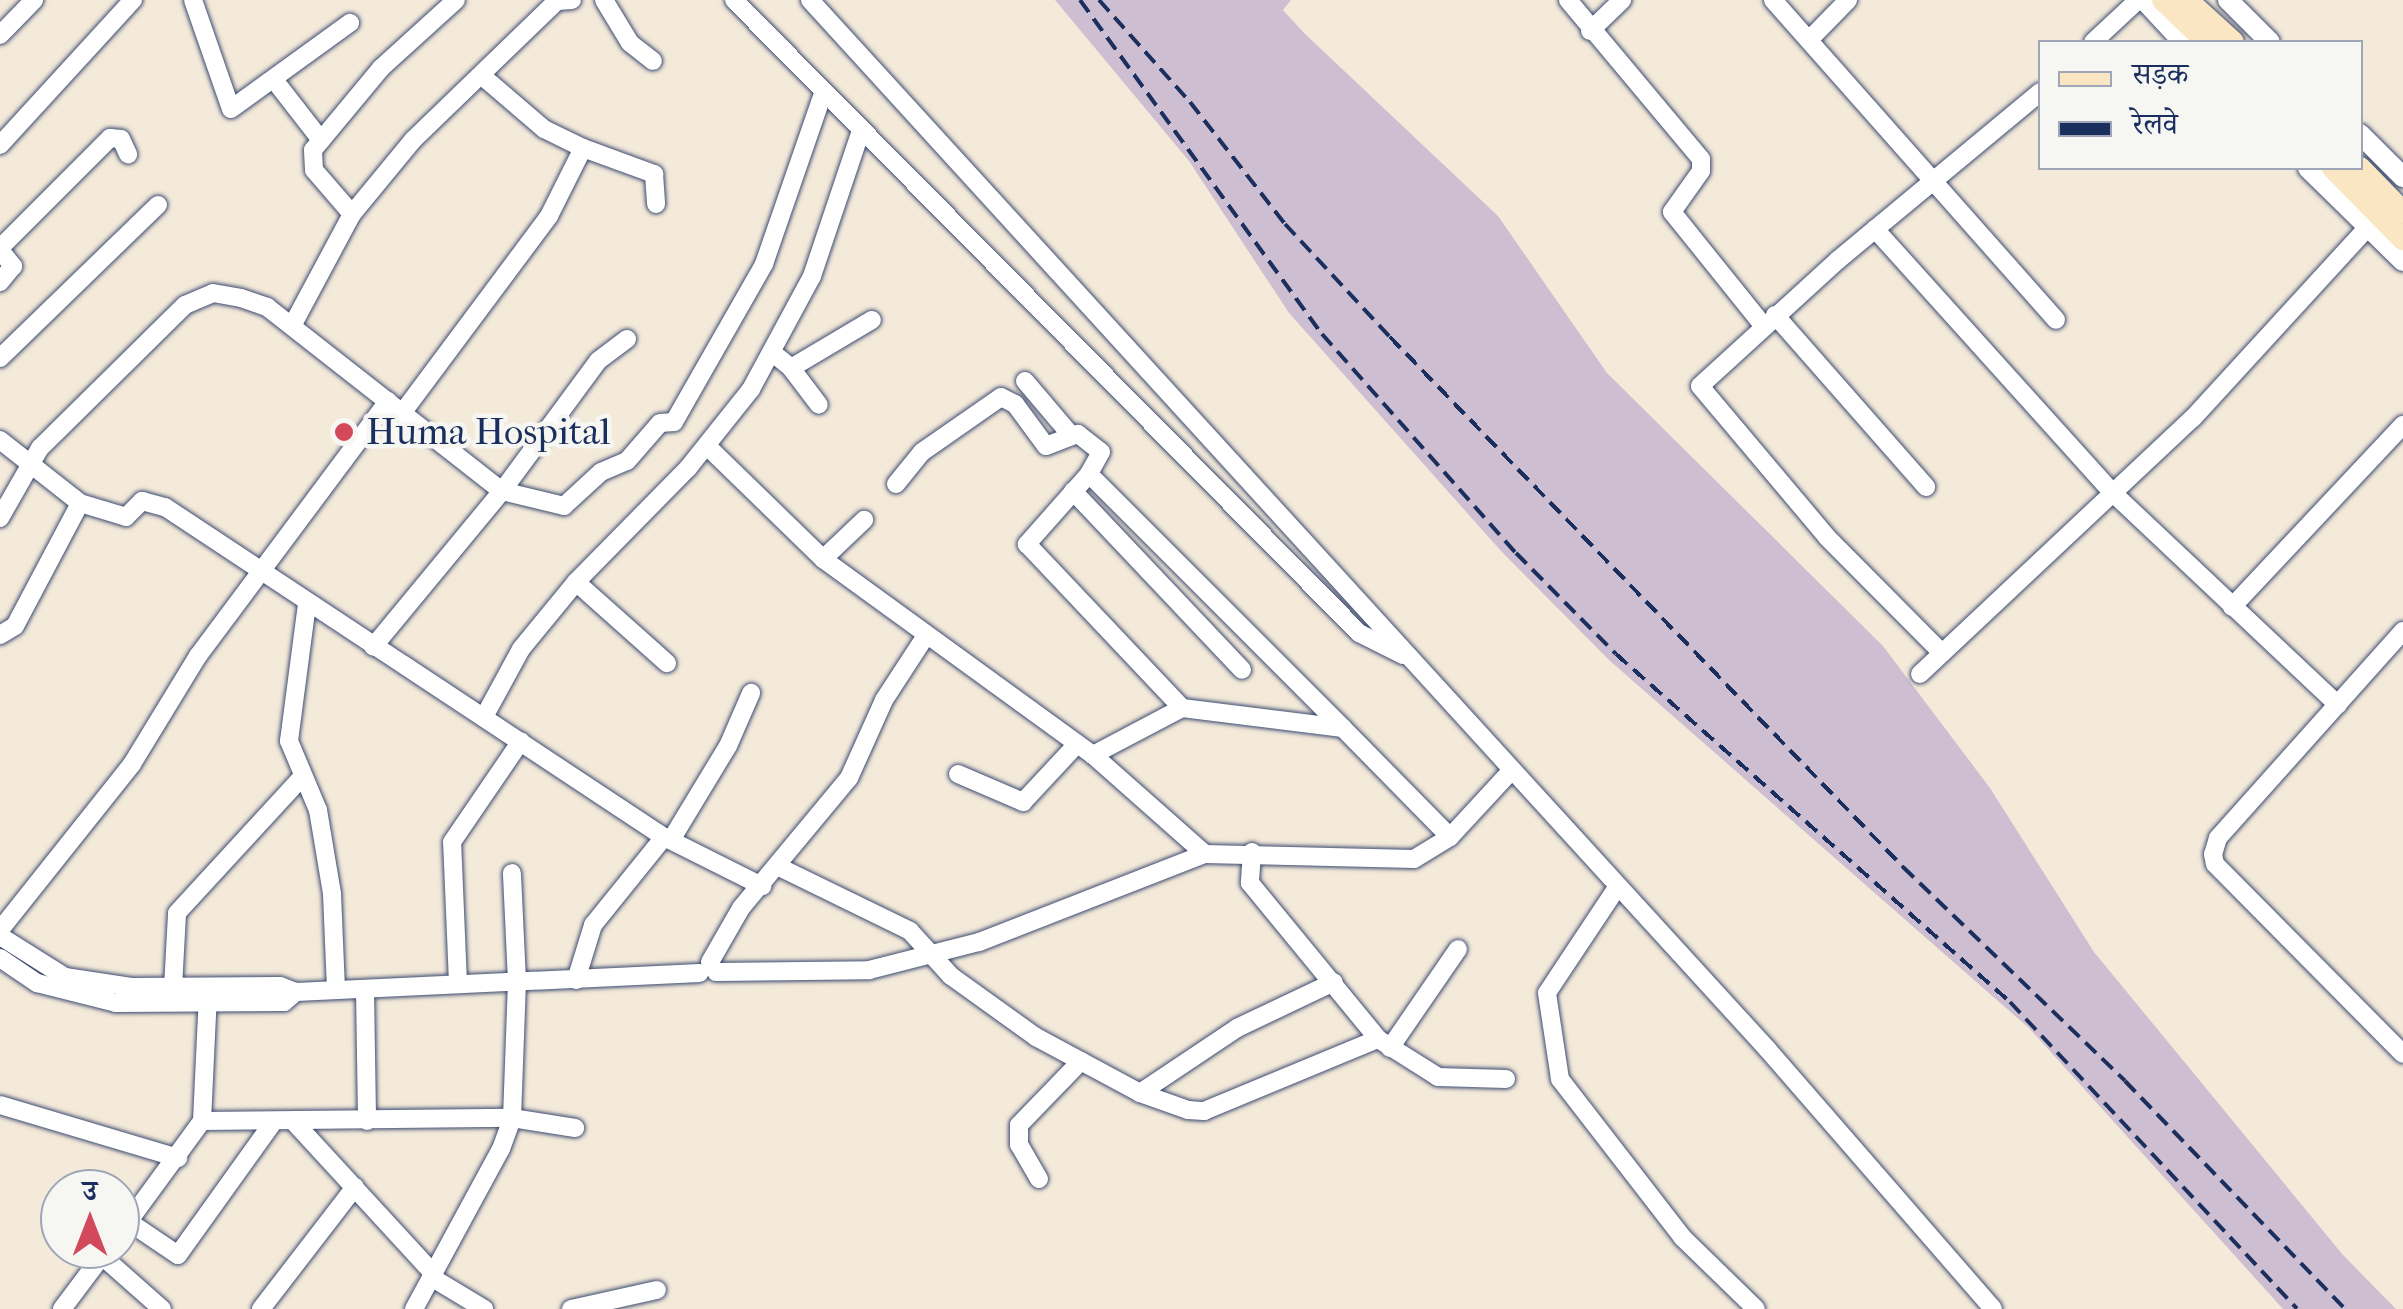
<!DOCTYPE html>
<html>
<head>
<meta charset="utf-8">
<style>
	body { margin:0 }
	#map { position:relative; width:2403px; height:1309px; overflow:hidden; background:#f4eada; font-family:"IM FELL French Canon","Noto Serif Devanagari",serif }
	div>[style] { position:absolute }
	.industrial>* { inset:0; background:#cebed2 }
	.roads { filter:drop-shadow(0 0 2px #3c4b71) drop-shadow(0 0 2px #3c4b71) }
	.minor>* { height:18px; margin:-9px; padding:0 9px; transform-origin:9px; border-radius:9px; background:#fff }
	.tertiary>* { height:20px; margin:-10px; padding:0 10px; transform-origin:10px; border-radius:10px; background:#fff }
	.secondary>* { height:22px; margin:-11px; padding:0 11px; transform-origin:11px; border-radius:11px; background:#fbe6c4 }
	.rail>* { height:4px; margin-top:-2px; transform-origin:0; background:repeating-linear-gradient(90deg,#1b2f5e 0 15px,transparent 0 23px) }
	.dots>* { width:28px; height:28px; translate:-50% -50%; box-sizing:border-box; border:5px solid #f6f6f2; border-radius:50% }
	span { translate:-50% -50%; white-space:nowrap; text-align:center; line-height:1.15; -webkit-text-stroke:9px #f6f6f2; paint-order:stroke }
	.poi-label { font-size:38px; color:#1b2f5e }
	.left { translate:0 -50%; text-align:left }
	.legend { position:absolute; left:2038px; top:40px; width:325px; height:130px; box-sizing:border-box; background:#f6f6f2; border:2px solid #9ea6b7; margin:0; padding:12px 18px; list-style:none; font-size:30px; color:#1b2f5e }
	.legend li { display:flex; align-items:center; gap:20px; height:50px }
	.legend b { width:50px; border:2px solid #9ea6b7 }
	.north { position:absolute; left:40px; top:1169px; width:100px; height:100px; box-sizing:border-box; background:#f6f6f2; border:2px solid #9ea6b7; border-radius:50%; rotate:0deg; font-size:28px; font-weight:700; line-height:40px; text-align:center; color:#1b2f5e }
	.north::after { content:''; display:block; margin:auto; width:35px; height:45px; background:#d1495b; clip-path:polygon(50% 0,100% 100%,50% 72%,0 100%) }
</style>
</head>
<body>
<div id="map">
	<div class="industrial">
		<i style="clip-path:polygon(1055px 0,1291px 0,1283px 10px,1304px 33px,1498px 216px,1607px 373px,1883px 646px,1990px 788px,2094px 952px,2343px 1255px,2396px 1309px,2283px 1309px,2030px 1029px,1609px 660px,1501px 551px,1289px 313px,1189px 161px)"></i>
	</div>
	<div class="roads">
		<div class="minor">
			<i style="left:193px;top:0;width:115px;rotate:70.8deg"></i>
			<i style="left:231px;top:109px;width:147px;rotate:-35.9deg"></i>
			<i style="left:604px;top:0;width:50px;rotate:58.8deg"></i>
			<i style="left:630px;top:43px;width:29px;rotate:38deg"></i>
			<i style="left:734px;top:0;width:890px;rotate:45.36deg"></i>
			<i style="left:1359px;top:633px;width:49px;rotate:26.6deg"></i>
			<i style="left:810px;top:0;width:1421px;rotate:47.62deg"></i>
			<i style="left:1768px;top:1050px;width:343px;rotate:49deg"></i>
			<i style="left:1568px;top:0;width:207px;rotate:50.1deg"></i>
			<i style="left:1701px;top:159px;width:12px;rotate:90deg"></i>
			<i style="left:1701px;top:171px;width:50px;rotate:125.3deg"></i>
			<i style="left:1672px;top:212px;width:145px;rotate:51.2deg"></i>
			<i style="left:1773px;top:0;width:427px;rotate:48.5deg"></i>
			<i style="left:1590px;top:31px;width:45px;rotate:-44.1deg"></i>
			<i style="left:0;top:35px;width:49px;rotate:-45.8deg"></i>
			<i style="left:1809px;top:40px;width:56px;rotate:-45.7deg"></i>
			<i style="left:2093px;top:42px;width:62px;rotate:-43deg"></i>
			<i style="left:481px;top:75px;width:83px;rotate:40.6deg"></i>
			<i style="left:544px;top:129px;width:43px;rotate:26deg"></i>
			<i style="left:275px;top:81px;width:75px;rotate:52.1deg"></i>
			<i style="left:0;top:145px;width:197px;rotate:-47.5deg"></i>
			<i style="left:352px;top:214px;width:58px;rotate:-130.8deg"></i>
			<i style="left:314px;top:170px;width:20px;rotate:-93deg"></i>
			<i style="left:313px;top:150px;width:107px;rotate:-50.3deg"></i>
			<i style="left:381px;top:68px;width:101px;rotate:-42.2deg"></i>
			<i style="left:1875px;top:229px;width:355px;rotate:48deg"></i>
			<i style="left:2113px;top:493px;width:309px;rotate:43.3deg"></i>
			<i style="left:0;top:248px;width:156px;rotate:-45deg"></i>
			<i style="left:110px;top:138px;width:11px;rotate:5deg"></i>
			<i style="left:121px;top:139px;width:17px;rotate:65deg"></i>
			<i style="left:0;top:250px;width:21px;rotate:51deg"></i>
			<i style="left:13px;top:266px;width:21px;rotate:129deg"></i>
			<i style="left:1775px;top:315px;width:229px;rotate:48.7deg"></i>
			<i style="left:292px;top:326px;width:127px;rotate:-61.8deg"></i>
			<i style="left:352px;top:214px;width:96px;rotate:-50.5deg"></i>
			<i style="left:413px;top:140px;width:200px;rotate:-44deg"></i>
			<i style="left:557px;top:1px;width:15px;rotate:-4deg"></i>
			<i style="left:627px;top:339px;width:36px;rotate:143deg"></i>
			<i style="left:598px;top:361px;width:162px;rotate:126.4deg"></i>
			<i style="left:502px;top:491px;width:64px;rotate:13.6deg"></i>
			<i style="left:564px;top:506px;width:50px;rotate:-42.6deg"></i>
			<i style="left:601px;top:472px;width:28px;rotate:-23deg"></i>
			<i style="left:627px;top:461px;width:50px;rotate:-49deg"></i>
			<i style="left:660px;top:423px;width:14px;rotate:-4deg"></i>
			<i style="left:674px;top:422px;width:182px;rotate:-60.3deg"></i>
			<i style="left:764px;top:264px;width:180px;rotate:-70.9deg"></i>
			<i style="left:774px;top:354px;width:22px;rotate:39deg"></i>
			<i style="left:791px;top:368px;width:94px;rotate:-30.7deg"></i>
			<i style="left:0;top:358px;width:220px;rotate:-44.1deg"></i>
			<i style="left:791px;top:368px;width:46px;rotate:52.9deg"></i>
			<i style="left:1025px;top:381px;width:70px;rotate:49.7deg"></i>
			<i style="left:403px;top:412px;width:244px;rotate:-53.3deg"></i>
			<i style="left:549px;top:216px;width:76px;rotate:-63.4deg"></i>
			<i style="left:583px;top:148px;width:76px;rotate:20.1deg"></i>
			<i style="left:654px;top:174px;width:30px;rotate:86deg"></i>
			<i style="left:0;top:440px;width:102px;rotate:38.2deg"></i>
			<i style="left:80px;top:503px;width:48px;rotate:16.9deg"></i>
			<i style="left:126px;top:517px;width:23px;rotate:-45deg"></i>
			<i style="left:142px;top:501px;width:24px;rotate:15deg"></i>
			<i style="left:165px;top:507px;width:598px;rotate:33.48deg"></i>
			<i style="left:664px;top:837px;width:110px;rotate:26.6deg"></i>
			<i style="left:707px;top:446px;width:162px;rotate:44.2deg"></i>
			<i style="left:823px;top:559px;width:334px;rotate:36deg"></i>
			<i style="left:1093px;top:755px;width:149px;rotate:41.5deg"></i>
			<i style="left:1089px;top:474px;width:94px;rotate:131.5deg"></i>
			<i style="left:1027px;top:544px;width:226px;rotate:46.6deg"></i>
			<i style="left:896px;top:484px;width:41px;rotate:-50.9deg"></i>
			<i style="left:922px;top:452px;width:96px;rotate:-34.8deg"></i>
			<i style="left:1001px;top:397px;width:16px;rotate:27deg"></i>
			<i style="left:1015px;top:404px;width:52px;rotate:53.6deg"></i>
			<i style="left:1046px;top:446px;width:34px;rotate:-21deg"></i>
			<i style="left:1078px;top:434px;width:29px;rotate:38deg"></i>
			<i style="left:1101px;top:452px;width:25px;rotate:119deg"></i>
			<i style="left:1089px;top:474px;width:359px;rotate:45deg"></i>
			<i style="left:1073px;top:491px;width:246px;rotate:46.6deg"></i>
			<i style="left:0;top:518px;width:81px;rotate:-60.3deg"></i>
			<i style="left:40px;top:448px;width:204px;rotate:-44.6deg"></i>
			<i style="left:185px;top:305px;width:30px;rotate:-23deg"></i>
			<i style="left:213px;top:293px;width:28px;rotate:10deg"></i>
			<i style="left:241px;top:298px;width:28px;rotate:19deg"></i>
			<i style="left:267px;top:307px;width:298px;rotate:38.1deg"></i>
			<i style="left:502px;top:491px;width:202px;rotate:129.6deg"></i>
			<i style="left:823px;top:559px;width:57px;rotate:-43.6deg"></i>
			<i style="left:576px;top:582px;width:122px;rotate:41.7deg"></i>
			<i style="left:307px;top:604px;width:138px;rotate:97.5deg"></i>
			<i style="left:289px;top:741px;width:75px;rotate:67.2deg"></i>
			<i style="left:318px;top:810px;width:85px;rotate:80.5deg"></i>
			<i style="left:332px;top:894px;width:96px;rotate:87.6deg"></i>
			<i style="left:2232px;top:607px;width:250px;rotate:-46.8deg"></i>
			<i style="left:2403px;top:631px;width:278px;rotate:131.8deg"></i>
			<i style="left:2218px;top:838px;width:17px;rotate:107deg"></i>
			<i style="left:2213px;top:854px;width:10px;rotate:79deg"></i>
			<i style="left:2215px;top:864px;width:267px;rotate:45.3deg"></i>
			<i style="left:0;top:635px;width:17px;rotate:-31deg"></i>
			<i style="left:15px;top:626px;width:139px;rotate:-62.1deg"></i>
			<i style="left:1942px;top:653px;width:163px;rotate:-134.8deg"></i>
			<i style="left:1827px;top:537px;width:197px;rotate:-130.1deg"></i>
			<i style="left:1700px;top:386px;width:187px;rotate:-42.4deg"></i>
			<i style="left:1838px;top:260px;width:263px;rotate:-39.7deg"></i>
			<i style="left:1920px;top:674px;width:374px;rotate:-43.2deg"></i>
			<i style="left:2193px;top:418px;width:259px;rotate:-47.5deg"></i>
			<i style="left:484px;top:717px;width:77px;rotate:-61.4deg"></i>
			<i style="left:521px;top:649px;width:87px;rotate:-50.6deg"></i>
			<i style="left:576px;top:582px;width:160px;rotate:-45.5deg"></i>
			<i style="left:688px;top:468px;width:101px;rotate:-51.4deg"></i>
			<i style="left:751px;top:389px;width:128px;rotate:-61.6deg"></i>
			<i style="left:812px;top:276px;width:154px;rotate:-71.4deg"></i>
			<i style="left:958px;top:774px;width:71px;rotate:23.3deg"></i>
			<i style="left:1023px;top:802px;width:79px;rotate:-47deg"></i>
			<i style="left:1450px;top:837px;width:91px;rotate:-47.2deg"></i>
			<i style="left:671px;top:840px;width:110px;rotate:-58.8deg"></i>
			<i style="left:728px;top:746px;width:58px;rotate:-66.5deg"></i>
			<i style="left:1252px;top:852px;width:31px;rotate:94deg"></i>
			<i style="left:1250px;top:883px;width:202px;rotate:50.6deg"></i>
			<i style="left:1378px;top:1039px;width:71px;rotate:32.3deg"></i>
			<i style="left:1438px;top:1077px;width:68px;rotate:1.7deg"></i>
			<i style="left:777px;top:866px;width:148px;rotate:26deg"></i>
			<i style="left:910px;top:931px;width:61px;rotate:47.7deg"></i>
			<i style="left:951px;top:976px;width:105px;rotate:35.7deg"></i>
			<i style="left:1036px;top:1037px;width:118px;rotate:28.3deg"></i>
			<i style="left:1140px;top:1093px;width:51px;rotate:19.5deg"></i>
			<i style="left:1188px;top:1110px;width:16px;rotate:4deg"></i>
			<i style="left:1204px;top:1111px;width:188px;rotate:-22.5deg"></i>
			<i style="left:1618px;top:886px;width:128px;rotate:123.6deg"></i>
			<i style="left:1547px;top:993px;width:87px;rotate:81.4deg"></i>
			<i style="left:1560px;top:1079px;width:200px;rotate:52.3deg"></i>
			<i style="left:1682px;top:1237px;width:103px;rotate:44.2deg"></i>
			<i style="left:0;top:930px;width:212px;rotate:-51.5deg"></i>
			<i style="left:132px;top:764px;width:127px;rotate:-58.6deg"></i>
			<i style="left:198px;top:656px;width:318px;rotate:-53.3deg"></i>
			<i style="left:0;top:936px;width:77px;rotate:32.2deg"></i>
			<i style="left:65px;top:977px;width:67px;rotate:8.6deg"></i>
			<i style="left:131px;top:987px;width:149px;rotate:-0.4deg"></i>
			<i style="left:280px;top:986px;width:17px;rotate:21deg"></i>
			<i style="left:296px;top:992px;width:404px;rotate:-2.7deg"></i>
			<i style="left:0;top:958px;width:45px;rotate:34deg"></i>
			<i style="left:37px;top:983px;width:81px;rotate:14.2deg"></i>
			<i style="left:116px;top:1003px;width:168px;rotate:-0.3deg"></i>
			<i style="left:284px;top:1002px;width:16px;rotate:-40deg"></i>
			<i style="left:710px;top:962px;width:62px;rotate:-60.1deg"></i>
			<i style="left:741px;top:908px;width:169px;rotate:-50.3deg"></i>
			<i style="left:849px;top:778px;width:85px;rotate:-65.8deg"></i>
			<i style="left:884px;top:700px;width:75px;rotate:-56.9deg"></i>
			<i style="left:716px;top:972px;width:153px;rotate:-0.7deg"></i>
			<i style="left:869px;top:970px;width:114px;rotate:-14.3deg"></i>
			<i style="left:979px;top:942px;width:243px;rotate:-21.3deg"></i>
			<i style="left:1205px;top:854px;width:209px;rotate:1.4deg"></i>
			<i style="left:1414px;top:859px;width:42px;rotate:-31.4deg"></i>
			<i style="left:1450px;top:837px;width:153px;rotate:-134.5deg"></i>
			<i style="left:1343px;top:728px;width:162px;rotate:-172.9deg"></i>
			<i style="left:1182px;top:708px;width:101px;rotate:152.2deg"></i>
			<i style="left:576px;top:980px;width:58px;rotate:-72.8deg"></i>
			<i style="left:593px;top:925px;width:113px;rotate:-51.1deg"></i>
			<i style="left:458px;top:983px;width:141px;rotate:-92.4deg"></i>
			<i style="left:452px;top:842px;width:122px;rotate:-55.7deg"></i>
			<i style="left:173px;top:988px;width:75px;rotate:-86.9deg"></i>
			<i style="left:177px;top:913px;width:186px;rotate:-47.4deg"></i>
			<i style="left:365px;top:990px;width:131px;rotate:89.1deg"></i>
			<i style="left:1390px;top:1048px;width:120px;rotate:-55.5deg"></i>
			<i style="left:1140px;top:1093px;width:117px;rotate:-33.8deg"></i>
			<i style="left:1237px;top:1028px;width:107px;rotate:-25.4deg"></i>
			<i style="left:0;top:1105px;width:186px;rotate:16.6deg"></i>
			<i style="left:202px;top:1121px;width:128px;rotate:-87.3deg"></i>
			<i style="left:295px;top:1123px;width:204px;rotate:47.4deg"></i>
			<i style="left:1039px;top:1179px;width:39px;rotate:-120deg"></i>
			<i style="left:1019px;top:1145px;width:20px;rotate:-90deg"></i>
			<i style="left:1019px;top:1125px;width:89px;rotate:-45.9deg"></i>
			<i style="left:129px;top:1222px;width:59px;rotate:34deg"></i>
			<i style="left:178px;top:1255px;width:160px;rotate:-54.4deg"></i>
			<i style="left:120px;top:1233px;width:139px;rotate:-53.8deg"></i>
			<i style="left:202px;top:1121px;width:310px;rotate:-0.6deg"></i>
			<i style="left:512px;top:1118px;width:64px;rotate:9deg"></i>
			<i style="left:102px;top:1256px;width:80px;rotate:41.5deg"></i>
			<i style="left:431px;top:1277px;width:62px;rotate:31.1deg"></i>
			<i style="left:62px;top:1309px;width:75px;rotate:-53.1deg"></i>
			<i style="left:261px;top:1309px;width:154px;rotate:-52.4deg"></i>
			<i style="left:414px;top:1309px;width:182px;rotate:-61.5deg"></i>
			<i style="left:501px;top:1149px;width:33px;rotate:-70deg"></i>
			<i style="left:512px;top:1118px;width:137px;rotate:-87.9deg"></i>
			<i style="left:517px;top:981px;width:108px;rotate:-92.7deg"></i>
			<i style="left:571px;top:1309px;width:88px;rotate:-12.5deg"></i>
		</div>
		<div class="tertiary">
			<i style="left:2144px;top:0;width:57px;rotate:47.1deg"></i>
			<i style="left:2228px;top:0;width:59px;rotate:45deg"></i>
			<i style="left:2360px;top:134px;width:61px;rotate:45deg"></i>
			<i style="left:2308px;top:168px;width:133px;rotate:44.4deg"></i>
		</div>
		<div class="secondary">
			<i style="left:2163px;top:0;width:61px;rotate:43.7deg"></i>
			<i style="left:2187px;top:0;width:62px;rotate:42.4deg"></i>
			<i style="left:2333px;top:168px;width:100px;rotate:45.4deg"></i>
			<i style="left:2360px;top:168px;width:62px;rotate:45.7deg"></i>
		</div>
	</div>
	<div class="rail">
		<i style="left:1080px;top:0;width:412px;rotate:54.1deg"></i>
		<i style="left:1322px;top:334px;width:293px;rotate:48.5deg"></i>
		<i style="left:1516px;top:553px;width:142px;rotate:45.3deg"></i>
		<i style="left:1616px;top:654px;width:526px;rotate:41.45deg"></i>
		<i style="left:2010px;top:1002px;width:420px;rotate:46.9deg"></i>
		<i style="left:1099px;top:0;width:137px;rotate:48.3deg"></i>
		<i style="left:1190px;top:102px;width:155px;rotate:52.1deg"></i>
		<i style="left:1285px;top:224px;width:154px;rotate:47.1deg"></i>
		<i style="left:1390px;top:337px;width:738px;rotate:45.93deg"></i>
		<i style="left:1903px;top:867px;width:308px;rotate:43.9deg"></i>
		<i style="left:2125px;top:1081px;width:317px;rotate:46deg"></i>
	</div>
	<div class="dots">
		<i style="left:344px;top:432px;background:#d1495b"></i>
	</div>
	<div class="poi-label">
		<span class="left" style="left:366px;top:432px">Huma Hospital</span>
	</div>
	<ul class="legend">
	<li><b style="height:12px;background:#fbe6c4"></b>सड़क</li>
	<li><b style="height:12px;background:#1b2f5e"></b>रेलवे</li>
	</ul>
	<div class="north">उ</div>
</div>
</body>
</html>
